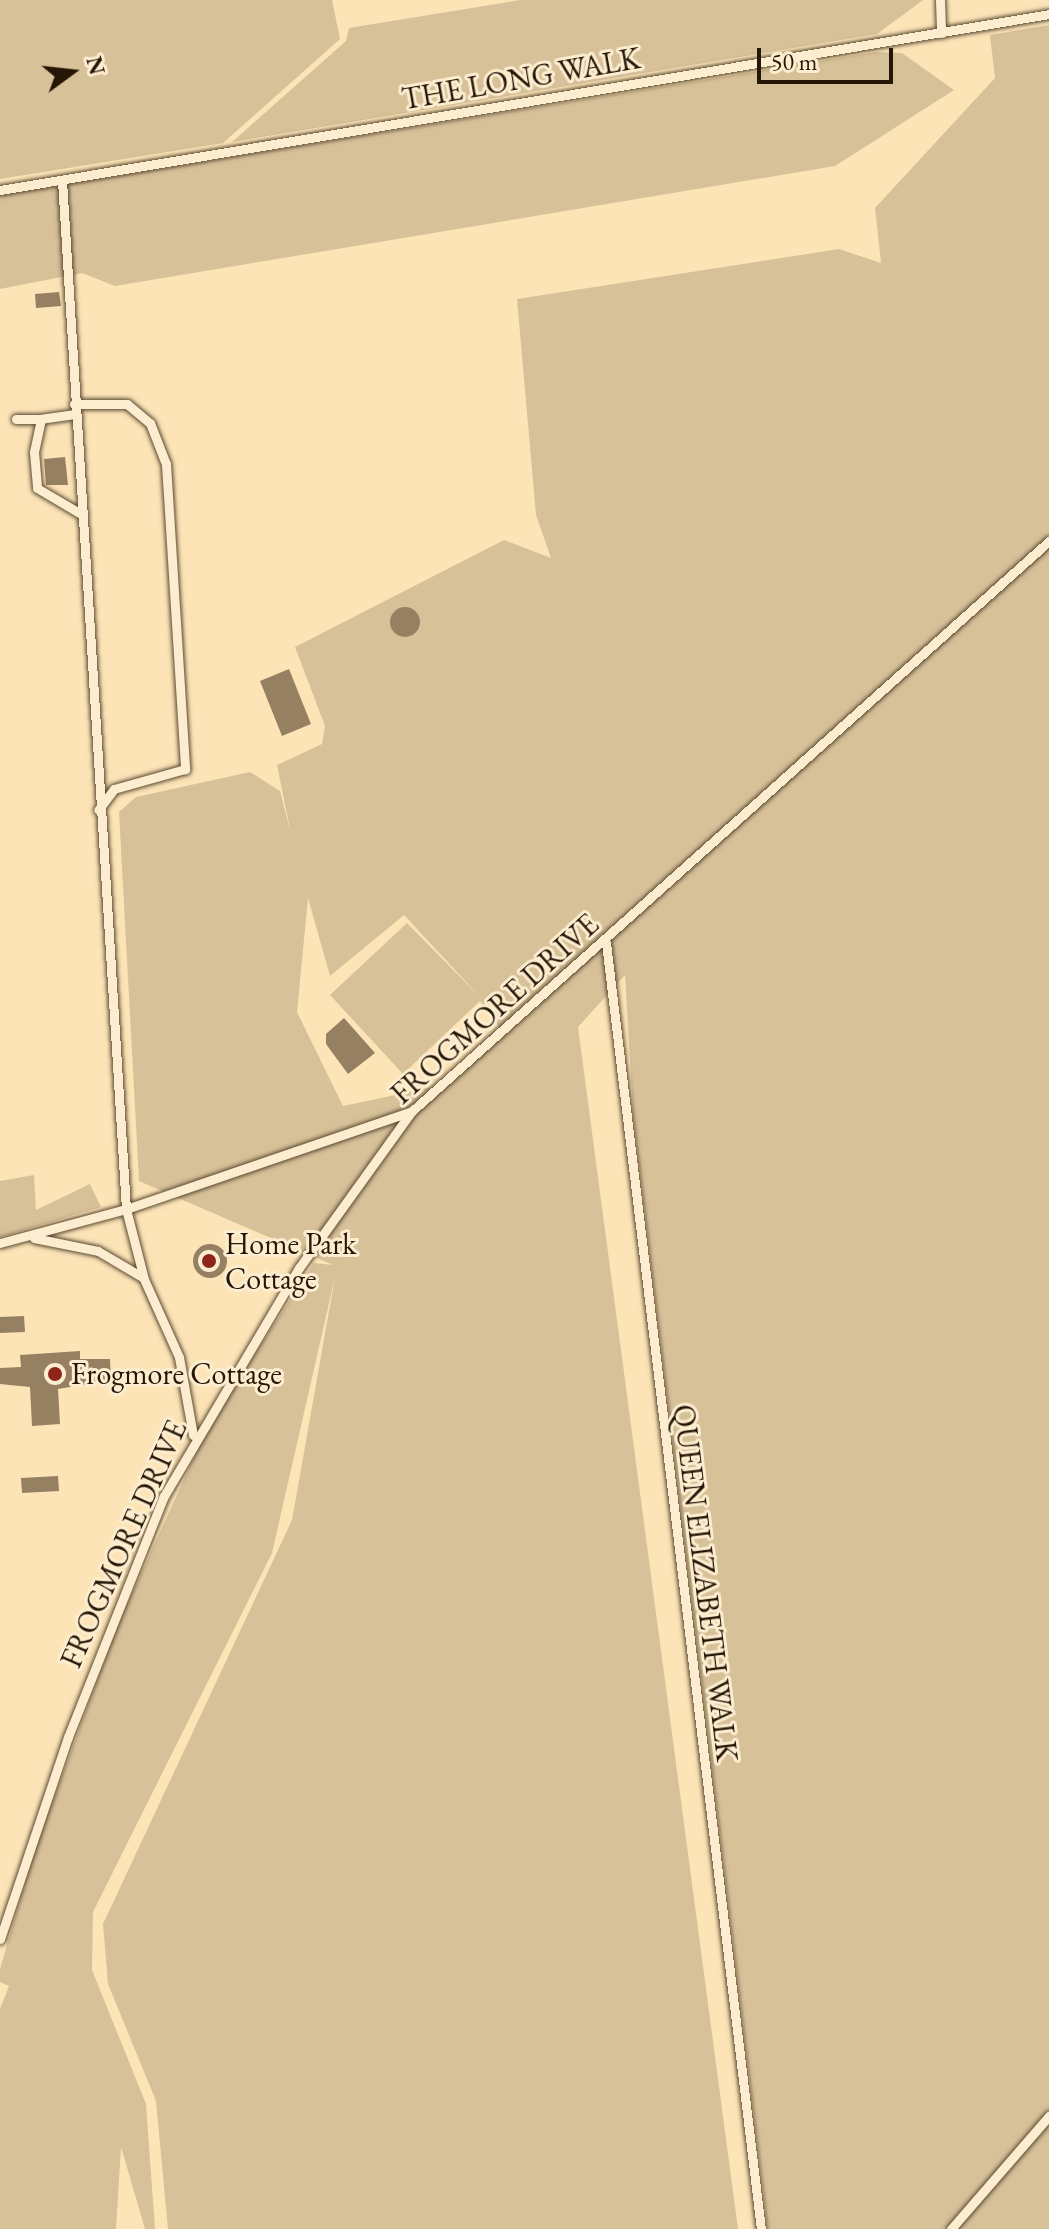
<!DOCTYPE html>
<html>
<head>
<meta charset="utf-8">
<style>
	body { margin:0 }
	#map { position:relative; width:1049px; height:2229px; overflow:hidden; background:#fce4b7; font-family:"EB Garamond",serif }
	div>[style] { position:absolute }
	.green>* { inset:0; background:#d7c199 }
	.building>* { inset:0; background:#958162 }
	.round { border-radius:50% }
	.roads { filter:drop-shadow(0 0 2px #5b4a32) drop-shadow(0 0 2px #5b4a32) }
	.lane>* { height:9px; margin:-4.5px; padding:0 4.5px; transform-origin:4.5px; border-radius:4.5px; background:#fdedd0 }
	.dots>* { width:22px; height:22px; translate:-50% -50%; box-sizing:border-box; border:4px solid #fdedd0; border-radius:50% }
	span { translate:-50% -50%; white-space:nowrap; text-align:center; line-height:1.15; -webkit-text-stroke:6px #fdedd0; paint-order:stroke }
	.street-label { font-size:30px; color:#251605 }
	.poi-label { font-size:30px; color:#251605 }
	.left { translate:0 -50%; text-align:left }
	.north { position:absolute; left:32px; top:32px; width:80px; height:80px; -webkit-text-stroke:6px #fdedd0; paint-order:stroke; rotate:75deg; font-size:22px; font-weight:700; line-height:32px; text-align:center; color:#251605 }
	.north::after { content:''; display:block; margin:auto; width:28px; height:36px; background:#251605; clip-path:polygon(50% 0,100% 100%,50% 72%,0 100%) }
	.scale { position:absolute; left:757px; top:48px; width:136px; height:36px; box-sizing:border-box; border:4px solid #251605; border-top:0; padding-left:10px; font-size:24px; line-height:28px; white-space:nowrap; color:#251605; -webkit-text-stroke:6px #fdedd0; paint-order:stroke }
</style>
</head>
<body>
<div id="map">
	<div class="green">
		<i style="clip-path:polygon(0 0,332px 0,340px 39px,223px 143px,0 179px)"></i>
		<i style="clip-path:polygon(520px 0,923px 0,877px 34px,232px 142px,346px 41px,349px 28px)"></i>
		<i style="clip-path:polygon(evenodd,1049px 25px,1049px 2229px,768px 2229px,633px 1112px,625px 975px,578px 1027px,738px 2229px,168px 2229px,156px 2101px,108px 1984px,103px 1924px,292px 1520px,335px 1277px,272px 1553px,93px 1912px,92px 1970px,146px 2104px,155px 2229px,145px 2229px,121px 2147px,116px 2229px,0 2229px,0 2009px,9px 1986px,0 1982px,0 1969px,35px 1849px,119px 1622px,208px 1427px,314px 1263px,333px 1265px,139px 1181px,119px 812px,136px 797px,250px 772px,280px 791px,291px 834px,277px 765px,322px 744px,325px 726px,295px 647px,504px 540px,551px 558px,536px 515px,517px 299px,839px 249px,881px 263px,875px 208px,995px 78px,990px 35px,1049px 25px,308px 898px,330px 976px,404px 915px,482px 999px,407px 923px,330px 995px,403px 1074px,480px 1001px,499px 1027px,433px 1087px,343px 1106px,297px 1012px,308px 898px)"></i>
		<i style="clip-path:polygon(876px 52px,902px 53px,954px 90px,835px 166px,115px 286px,82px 273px,0 289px,0 195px)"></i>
		<i style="clip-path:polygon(34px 1175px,36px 1210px,90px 1184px,101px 1207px,0 1237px,0 1181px)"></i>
	</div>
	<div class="building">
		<i style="clip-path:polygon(59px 292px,61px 306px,36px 308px,35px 294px)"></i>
		<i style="clip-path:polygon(65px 457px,68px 485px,46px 485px,44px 459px)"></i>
		<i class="round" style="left:390px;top:607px;width:30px;height:30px"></i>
		<i style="clip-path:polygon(289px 669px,311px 724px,282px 736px,260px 681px)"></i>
		<i style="clip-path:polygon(344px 1018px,375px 1053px,348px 1074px,326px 1044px,326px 1034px)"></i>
		<i class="round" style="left:193px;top:1244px;width:34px;height:34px"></i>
		<i style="clip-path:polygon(24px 1316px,25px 1332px,0 1333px,0 1317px)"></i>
		<i style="clip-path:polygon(80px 1351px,80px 1359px,110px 1359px,111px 1380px,58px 1389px,60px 1424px,32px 1426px,30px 1387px,0 1384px,0 1368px,21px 1367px,20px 1355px)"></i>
		<i style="clip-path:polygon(58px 1476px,59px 1491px,22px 1493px,21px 1478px)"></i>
	</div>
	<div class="roads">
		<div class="lane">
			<i style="left:940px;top:0;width:33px;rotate:88deg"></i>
			<i style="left:0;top:190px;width:1064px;rotate:-9.52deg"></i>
			<i style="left:74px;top:404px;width:53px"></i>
			<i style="left:127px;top:404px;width:30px;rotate:40deg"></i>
			<i style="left:150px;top:423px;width:44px;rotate:68.7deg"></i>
			<i style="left:166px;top:464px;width:306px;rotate:86.4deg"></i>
			<i style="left:185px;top:769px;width:74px;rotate:164.3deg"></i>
			<i style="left:114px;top:789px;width:26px;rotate:127deg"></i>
			<i style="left:75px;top:414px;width:34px;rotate:172deg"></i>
			<i style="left:41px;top:419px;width:34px;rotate:102deg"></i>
			<i style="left:34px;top:452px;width:36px;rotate:85deg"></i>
			<i style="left:37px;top:488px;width:51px;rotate:30.6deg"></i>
			<i style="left:16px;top:419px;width:25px"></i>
			<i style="left:606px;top:943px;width:1295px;rotate:83.13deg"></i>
			<i style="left:34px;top:1238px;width:65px;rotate:11.5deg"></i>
			<i style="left:98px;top:1251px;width:51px;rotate:30.6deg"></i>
			<i style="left:0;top:1243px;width:131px;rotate:-15.1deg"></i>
			<i style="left:126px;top:1209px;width:1031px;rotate:-93.56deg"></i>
			<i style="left:193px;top:1435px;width:79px;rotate:-100.2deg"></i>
			<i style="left:179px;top:1357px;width:85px;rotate:-114.2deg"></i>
			<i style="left:144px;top:1279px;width:72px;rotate:-104.4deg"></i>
			<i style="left:126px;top:1209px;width:302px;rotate:-18.9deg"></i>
			<i style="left:0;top:1939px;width:213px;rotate:-71.4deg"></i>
			<i style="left:68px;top:1737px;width:259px;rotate:-68.3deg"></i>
			<i style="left:164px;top:1496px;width:265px;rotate:-59.4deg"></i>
			<i style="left:299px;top:1268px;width:193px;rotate:-54.3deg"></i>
			<i style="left:412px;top:1111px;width:855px;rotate:-41.82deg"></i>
			<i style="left:951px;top:2229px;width:150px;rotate:-49.1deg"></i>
		</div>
	</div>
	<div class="dots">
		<i style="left:209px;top:1261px;background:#8f2418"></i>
		<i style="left:55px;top:1374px;background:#8f2418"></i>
	</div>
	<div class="street-label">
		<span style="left:521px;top:79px;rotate:-10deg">THE LONG WALK</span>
		<span style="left:495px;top:1009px;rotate:-42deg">FROGMORE DRIVE</span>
		<span style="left:124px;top:1544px;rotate:-66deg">FROGMORE DRIVE</span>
		<span style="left:705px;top:1583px;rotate:83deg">QUEEN ELIZABETH WALK</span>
	</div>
	<div class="poi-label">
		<span class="left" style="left:225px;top:1261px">Home Park<br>Cottage</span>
		<span class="left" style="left:71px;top:1374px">Frogmore Cottage</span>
	</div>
	<div class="north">N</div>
	<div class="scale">50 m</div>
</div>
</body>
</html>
